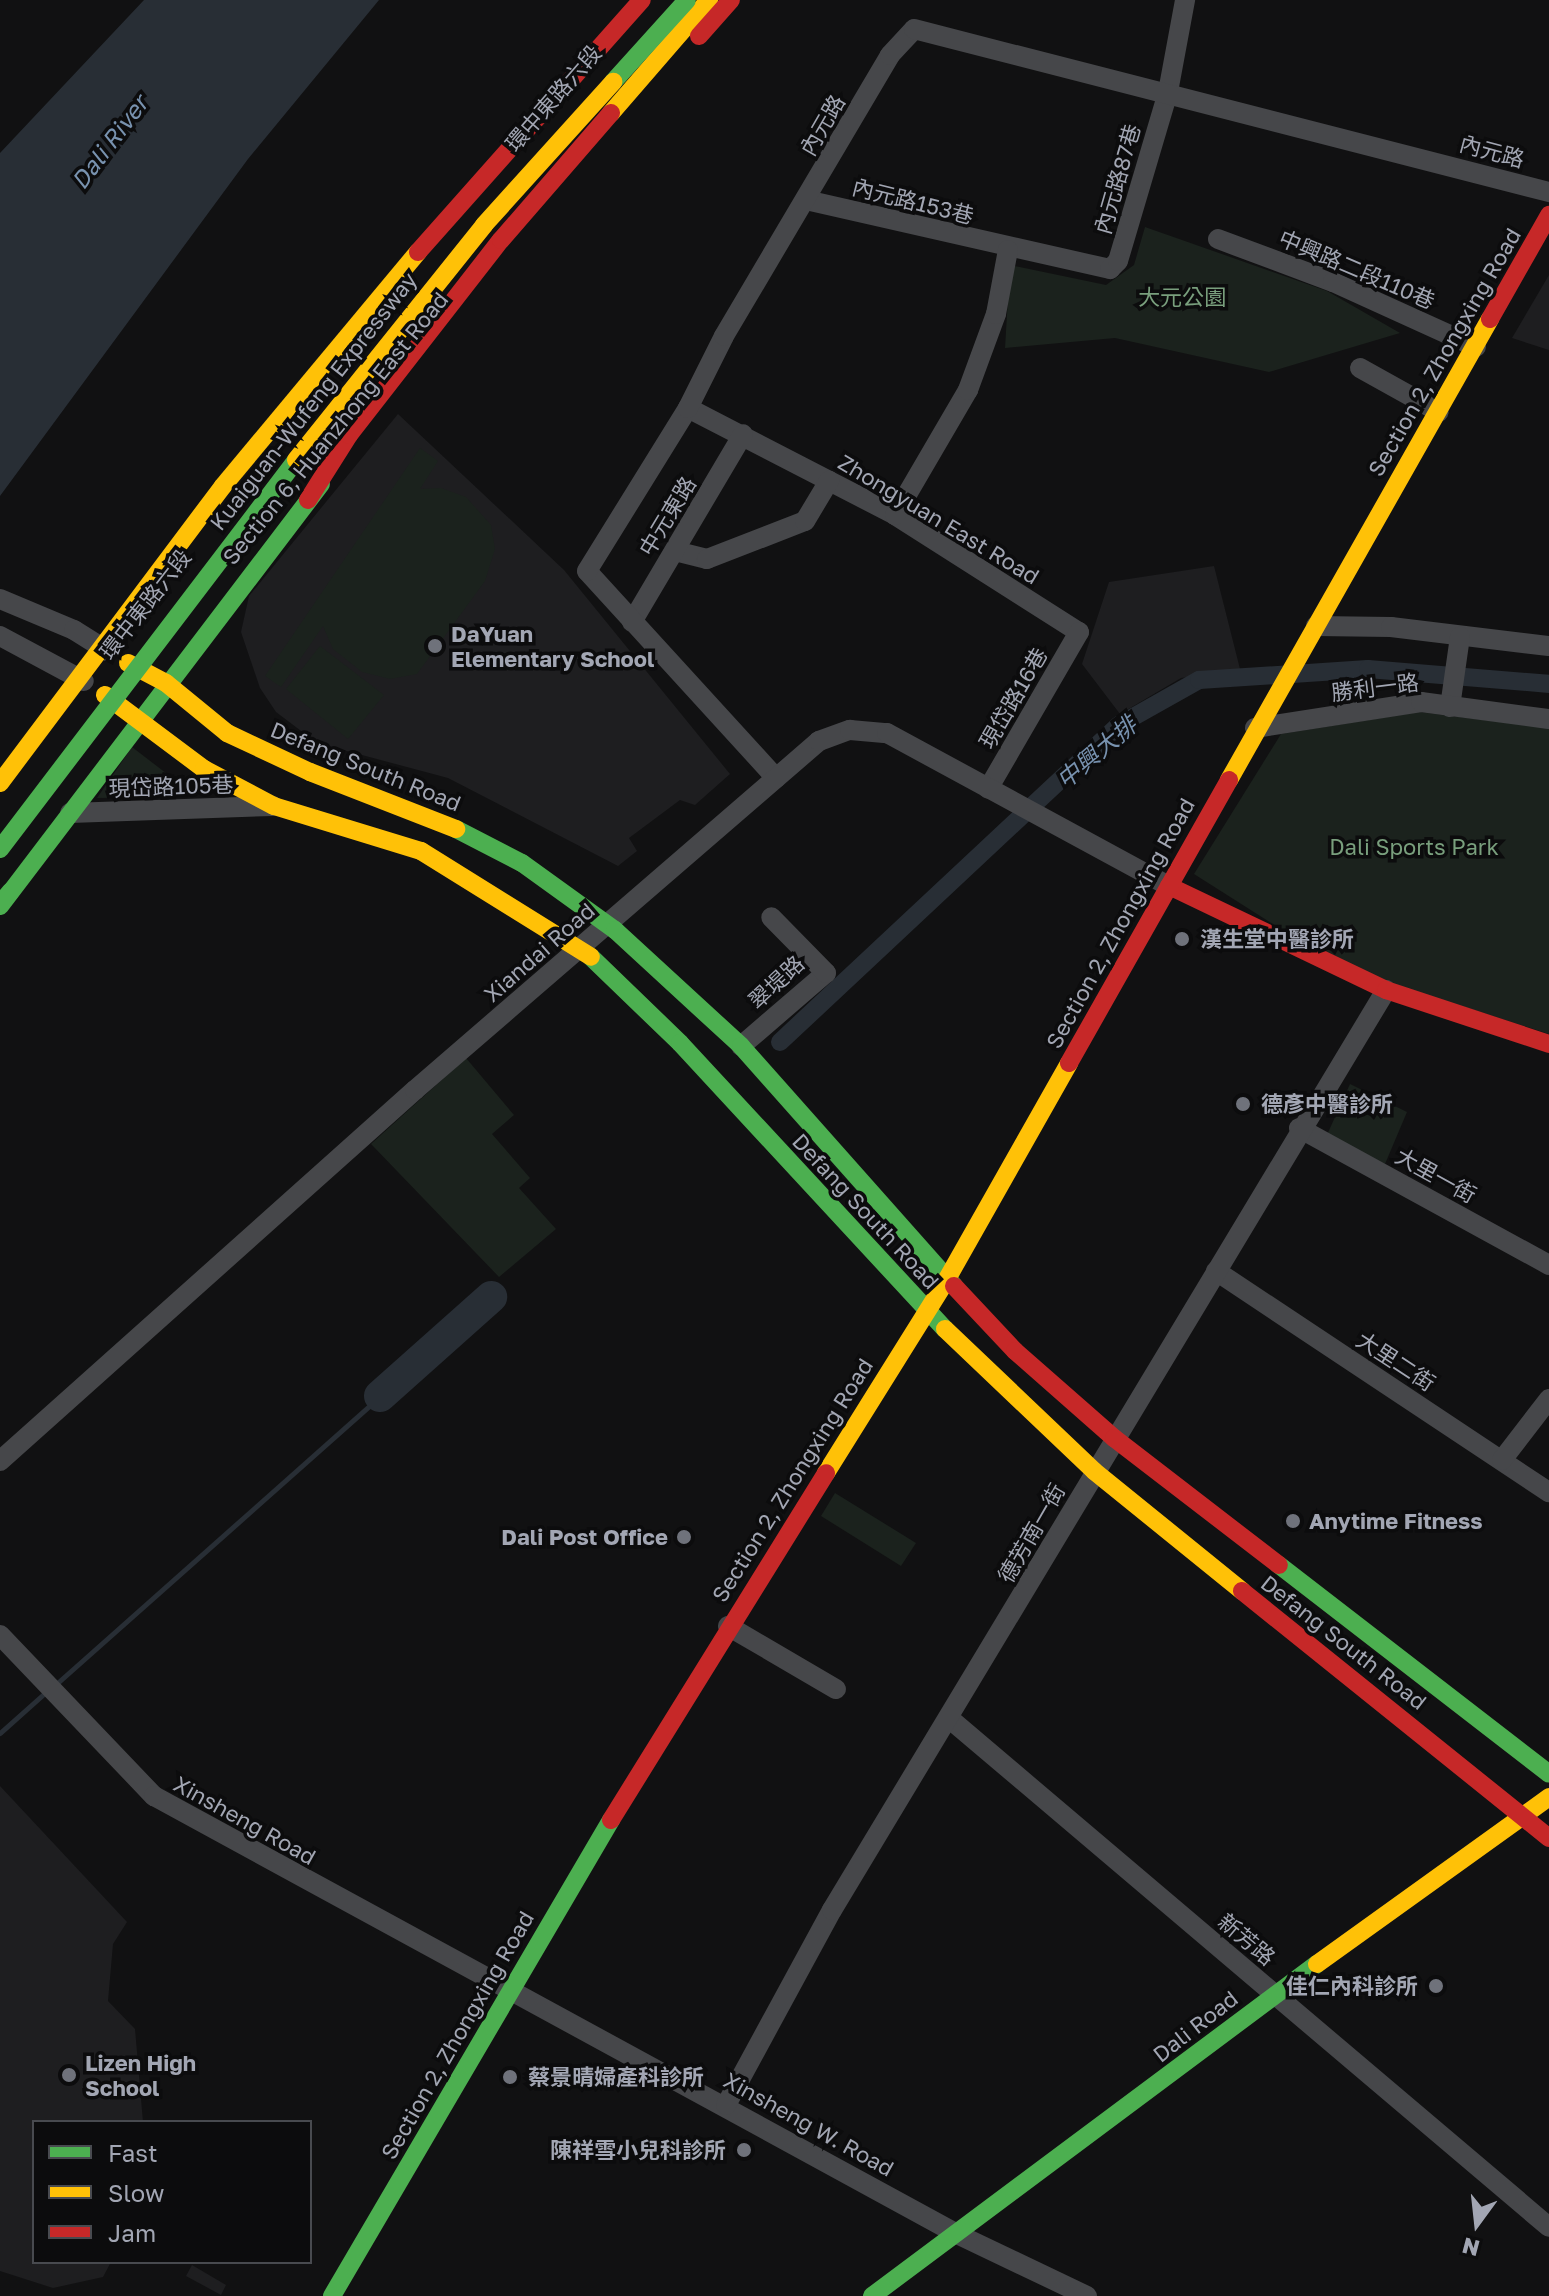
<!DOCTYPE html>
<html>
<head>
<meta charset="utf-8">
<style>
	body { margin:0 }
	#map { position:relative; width:1549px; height:2296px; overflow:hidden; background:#111112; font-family:"Golos Text","Noto Sans TC",sans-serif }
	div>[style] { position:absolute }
	.built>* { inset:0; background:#1e1e20 }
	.green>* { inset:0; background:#1b221d }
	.water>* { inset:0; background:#282e35 }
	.stream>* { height:5px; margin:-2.5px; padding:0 2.5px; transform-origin:2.5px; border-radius:2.5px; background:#282e35 }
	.canal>* { height:18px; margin:-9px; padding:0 9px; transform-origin:9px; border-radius:9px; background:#282e35 }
	.river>* { height:32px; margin:-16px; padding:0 16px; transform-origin:16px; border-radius:16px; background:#282e35 }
	.street>* { height:20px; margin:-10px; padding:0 10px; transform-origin:10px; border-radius:10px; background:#46474a }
	.fast>* { height:18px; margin:-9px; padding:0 9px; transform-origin:9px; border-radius:9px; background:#4caf50 }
	.slow>* { height:18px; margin:-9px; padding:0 9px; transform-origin:9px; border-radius:9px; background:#ffc107 }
	.jam>* { height:18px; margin:-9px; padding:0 9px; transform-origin:9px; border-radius:9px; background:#c62828 }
	.fast-bridge>* { height:18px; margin:-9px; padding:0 9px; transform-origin:9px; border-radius:9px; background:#4caf50 }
	.slow-bridge>* { height:18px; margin:-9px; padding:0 9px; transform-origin:9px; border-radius:9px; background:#ffc107 }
	.jam-bridge>* { height:18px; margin:-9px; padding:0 9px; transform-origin:9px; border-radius:9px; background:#c62828 }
	.dots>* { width:22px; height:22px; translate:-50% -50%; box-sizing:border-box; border:4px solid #0c0c0d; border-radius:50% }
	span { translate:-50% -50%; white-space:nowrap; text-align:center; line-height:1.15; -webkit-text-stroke:7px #0c0c0d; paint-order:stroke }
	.street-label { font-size:22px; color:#a2a6b3 }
	.park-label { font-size:22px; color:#799f7d }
	.poi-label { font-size:22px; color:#a2a6b3; font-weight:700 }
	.left { translate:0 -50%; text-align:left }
	.right { translate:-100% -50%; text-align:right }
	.water-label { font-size:24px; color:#7892af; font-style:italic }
	.legend { position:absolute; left:32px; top:2120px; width:280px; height:144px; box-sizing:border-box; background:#0c0c0d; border:2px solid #484a4f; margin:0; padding:10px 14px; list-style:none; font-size:24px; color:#a2a6b3 }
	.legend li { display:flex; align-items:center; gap:16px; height:40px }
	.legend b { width:40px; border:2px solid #484a4f }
	.north { position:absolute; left:1437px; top:2184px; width:80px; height:80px; -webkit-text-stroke:6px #0c0c0d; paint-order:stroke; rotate:195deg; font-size:22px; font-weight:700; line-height:32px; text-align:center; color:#a2a6b3 }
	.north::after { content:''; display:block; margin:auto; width:28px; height:36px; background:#a2a6b3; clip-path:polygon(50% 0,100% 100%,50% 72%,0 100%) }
</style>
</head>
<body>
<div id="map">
	<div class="built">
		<i style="clip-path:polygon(1549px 275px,1549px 350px,1512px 338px)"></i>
		<i style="clip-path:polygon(398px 414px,564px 570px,730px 774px,695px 805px,680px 800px,629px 838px,637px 851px,618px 866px,448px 778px,317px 743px,276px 712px,260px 688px,241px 632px,249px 596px)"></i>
		<i style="clip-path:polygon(1214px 566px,1240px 669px,1181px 678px,1120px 714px,1082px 664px,1109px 582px)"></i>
		<i style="clip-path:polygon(0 1786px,127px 1922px,113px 1944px,108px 2001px,135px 2029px,143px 2122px,34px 2122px,34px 2262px,111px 2262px,103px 2277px,53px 2288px,0 2271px)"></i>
		<i style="clip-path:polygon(192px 2265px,226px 2285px,221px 2295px,186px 2276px)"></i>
	</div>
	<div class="green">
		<i style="clip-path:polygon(1145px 227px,1327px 291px,1400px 333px,1269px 372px,1115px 338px,1005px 348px,1010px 265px,1106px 285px,1134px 265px)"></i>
		<i style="clip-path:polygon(420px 448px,438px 461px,420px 489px,441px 488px,466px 497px,491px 525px,495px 549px,485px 581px,417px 674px,390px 679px,362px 672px,333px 649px,323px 626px,281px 687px,265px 676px)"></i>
		<i style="clip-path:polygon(320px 646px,384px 695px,348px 739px,286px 689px)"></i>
		<i style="clip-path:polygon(1419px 712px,1549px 728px,1549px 1034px,1393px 984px,1303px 943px,1194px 874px,1281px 734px)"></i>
		<i style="clip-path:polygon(132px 747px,188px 790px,186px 797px,97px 798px)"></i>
		<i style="clip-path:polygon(466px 1058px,514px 1115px,492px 1134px,530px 1178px,519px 1188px,556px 1229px,499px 1277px,371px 1144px)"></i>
		<i style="clip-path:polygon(1350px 1084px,1407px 1112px,1385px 1164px,1326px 1137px)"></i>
		<i style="clip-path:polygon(835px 1493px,916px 1543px,901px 1566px,821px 1516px)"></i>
	</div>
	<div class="water">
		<i style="clip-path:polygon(144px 0,379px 0,248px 159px,0 496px,0 153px)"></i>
	</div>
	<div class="stream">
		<i style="left:55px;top:1685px;width:435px;rotate:-41.6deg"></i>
		<i style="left:0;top:1733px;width:63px;rotate:-41.8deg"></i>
	</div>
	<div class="canal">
		<i style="left:780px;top:1042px;width:464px;rotate:-43.1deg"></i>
		<i style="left:1119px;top:725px;width:92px;rotate:-29.4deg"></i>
		<i style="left:1199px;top:680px;width:169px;rotate:-3.7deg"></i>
		<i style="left:1368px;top:669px;width:182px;rotate:4.7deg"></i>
	</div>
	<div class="river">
		<i style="left:380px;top:1396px;width:149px;rotate:-41.7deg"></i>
	</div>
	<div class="street">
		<i style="left:806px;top:200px;width:312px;rotate:12.8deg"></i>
		<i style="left:1110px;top:269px;width:11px;rotate:-45deg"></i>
		<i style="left:1118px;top:261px;width:176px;rotate:-73.5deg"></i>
		<i style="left:1168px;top:92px;width:94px;rotate:-79.5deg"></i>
		<i style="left:1218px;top:239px;width:123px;rotate:20.5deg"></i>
		<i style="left:1333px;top:282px;width:157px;rotate:24.4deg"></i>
		<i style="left:1360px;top:368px;width:90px;rotate:29.1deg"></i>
		<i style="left:688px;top:408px;width:233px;rotate:27.3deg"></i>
		<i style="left:895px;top:515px;width:218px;rotate:32.5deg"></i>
		<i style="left:1079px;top:632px;width:181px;rotate:120.1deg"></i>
		<i style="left:895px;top:515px;width:145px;rotate:-59.7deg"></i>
		<i style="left:968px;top:390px;width:81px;rotate:-69.8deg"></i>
		<i style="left:996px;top:314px;width:65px;rotate:-79.4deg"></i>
		<i style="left:675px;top:551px;width:33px;rotate:14deg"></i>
		<i style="left:707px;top:559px;width:105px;rotate:-21.2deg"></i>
		<i style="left:805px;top:521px;width:47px;rotate:-59deg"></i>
		<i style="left:0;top:599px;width:80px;rotate:22.7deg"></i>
		<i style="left:74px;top:630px;width:40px;rotate:32deg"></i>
		<i style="left:632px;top:622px;width:218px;rotate:-59.4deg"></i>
		<i style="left:1316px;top:626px;width:75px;rotate:0.8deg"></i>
		<i style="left:1391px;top:627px;width:159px;rotate:6.9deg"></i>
		<i style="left:0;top:636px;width:95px;rotate:28.2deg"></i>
		<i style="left:1450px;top:707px;width:71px;rotate:-81.9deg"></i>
		<i style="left:1255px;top:728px;width:168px;rotate:-8.9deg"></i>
		<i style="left:1421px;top:702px;width:129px;rotate:7.6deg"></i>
		<i style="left:776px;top:778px;width:280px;rotate:-132.4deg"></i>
		<i style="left:587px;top:571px;width:192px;rotate:-58.2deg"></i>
		<i style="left:688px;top:408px;width:80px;rotate:-63.4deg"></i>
		<i style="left:724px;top:336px;width:326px;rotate:-59.4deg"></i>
		<i style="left:890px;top:55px;width:35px;rotate:-47deg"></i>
		<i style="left:914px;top:29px;width:656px;rotate:14.4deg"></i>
		<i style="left:70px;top:813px;width:203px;rotate:-2deg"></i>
		<i style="left:741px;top:1046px;width:112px;rotate:-40.7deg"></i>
		<i style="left:826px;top:973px;width:78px;rotate:-134.5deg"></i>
		<i style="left:1299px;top:1128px;width:285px;rotate:28.7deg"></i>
		<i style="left:1216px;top:1271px;width:400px;rotate:33.6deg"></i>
		<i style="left:1502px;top:1460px;width:77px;rotate:-52.4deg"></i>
		<i style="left:0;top:1461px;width:557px;rotate:-41.8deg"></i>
		<i style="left:415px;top:1090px;width:534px;rotate:-40.82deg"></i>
		<i style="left:819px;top:741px;width:33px;rotate:-20deg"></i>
		<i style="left:850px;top:730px;width:37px;rotate:5deg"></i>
		<i style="left:887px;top:733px;width:321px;rotate:28.5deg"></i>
		<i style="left:728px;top:1626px;width:125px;rotate:30.3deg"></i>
		<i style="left:0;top:1635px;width:223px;rotate:46.3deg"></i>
		<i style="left:154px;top:1796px;width:915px;rotate:28.61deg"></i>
		<i style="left:957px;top:2234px;width:144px;rotate:25.5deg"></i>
		<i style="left:950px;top:1719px;width:785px;rotate:40.3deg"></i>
		<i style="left:726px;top:2105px;width:222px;rotate:-61.5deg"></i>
		<i style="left:832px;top:1910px;width:1074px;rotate:-58.94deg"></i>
	</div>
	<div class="fast">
		<i style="left:456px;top:829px;width:74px;rotate:27.3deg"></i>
		<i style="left:522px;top:863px;width:115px;rotate:35.8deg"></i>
		<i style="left:615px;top:930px;width:171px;rotate:42.6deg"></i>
		<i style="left:741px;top:1046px;width:321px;rotate:48.4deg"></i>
		<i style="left:0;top:904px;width:17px;rotate:-50deg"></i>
		<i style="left:0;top:906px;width:530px;rotate:-52.74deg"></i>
		<i style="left:591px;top:957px;width:124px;rotate:44deg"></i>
		<i style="left:680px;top:1043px;width:390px;rotate:47.2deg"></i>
		<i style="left:1279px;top:1565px;width:341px;rotate:37.7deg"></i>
		<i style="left:332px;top:2296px;width:552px;rotate:-59.62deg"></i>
		<i style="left:872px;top:2296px;width:555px;rotate:-36.73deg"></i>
	</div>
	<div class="slow">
		<i style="left:611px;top:113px;width:150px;rotate:-49.1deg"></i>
		<i style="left:128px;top:663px;width:43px;rotate:27.8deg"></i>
		<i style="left:166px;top:683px;width:79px;rotate:39.3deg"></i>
		<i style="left:227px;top:733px;width:92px;rotate:25.2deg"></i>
		<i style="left:310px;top:772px;width:157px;rotate:21.3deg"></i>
		<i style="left:105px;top:695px;width:124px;rotate:36.8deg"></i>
		<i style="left:204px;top:769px;width:79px;rotate:27.9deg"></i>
		<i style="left:274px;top:806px;width:154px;rotate:17deg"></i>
		<i style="left:421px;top:851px;width:200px;rotate:31.9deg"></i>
		<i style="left:1229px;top:780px;width:530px;rotate:-60.48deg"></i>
		<i style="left:945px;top:1329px;width:206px;rotate:43.6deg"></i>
		<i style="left:1094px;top:1471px;width:191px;rotate:39deg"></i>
		<i style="left:826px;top:1473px;width:229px;rotate:-58deg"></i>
		<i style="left:947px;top:1279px;width:248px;rotate:-60.5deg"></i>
		<i style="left:1317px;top:1964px;width:286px;rotate:-35.7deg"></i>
	</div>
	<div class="jam">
		<i style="left:699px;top:36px;width:48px;rotate:-48.4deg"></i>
		<i style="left:1490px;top:319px;width:120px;rotate:-60.4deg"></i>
		<i style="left:308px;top:500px;width:77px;rotate:-57.8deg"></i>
		<i style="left:349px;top:435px;width:247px;rotate:-52.1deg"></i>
		<i style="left:501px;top:240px;width:168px;rotate:-49.1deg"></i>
		<i style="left:1169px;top:886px;width:241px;rotate:25.6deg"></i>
		<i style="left:1386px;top:990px;width:172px;rotate:18.3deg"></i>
		<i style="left:1069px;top:1063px;width:325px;rotate:-60.5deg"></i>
		<i style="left:954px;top:1286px;width:89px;rotate:46.8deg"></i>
		<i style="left:1015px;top:1351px;width:132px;rotate:41.3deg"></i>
		<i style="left:1114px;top:1438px;width:208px;rotate:37.6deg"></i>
		<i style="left:1242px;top:1591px;width:394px;rotate:38.8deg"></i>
		<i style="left:611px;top:1820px;width:408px;rotate:-58.2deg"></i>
	</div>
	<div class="fast-bridge">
		<i style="left:613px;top:82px;width:110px;rotate:-47.9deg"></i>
		<i style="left:0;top:849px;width:489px;rotate:-52.7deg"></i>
	</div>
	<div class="slow-bridge">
		<i style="left:296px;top:460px;width:301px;rotate:-51.3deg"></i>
		<i style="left:484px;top:225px;width:193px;rotate:-47.9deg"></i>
		<i style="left:0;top:783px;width:371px;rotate:-53.1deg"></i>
		<i style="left:223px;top:486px;width:305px;rotate:-50.2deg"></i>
	</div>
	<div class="jam-bridge">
		<i style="left:418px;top:252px;width:337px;rotate:-48.4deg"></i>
	</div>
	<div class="dots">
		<i style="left:435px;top:646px;background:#6f727b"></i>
		<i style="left:1182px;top:939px;background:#6f727b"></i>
		<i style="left:1243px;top:1104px;background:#6f727b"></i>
		<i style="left:1293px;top:1521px;background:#6f727b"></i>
		<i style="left:684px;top:1537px;background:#6f727b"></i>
		<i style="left:1436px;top:1986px;background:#6f727b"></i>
		<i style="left:69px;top:2075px;background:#6f727b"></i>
		<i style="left:510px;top:2077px;background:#6f727b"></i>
		<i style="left:744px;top:2150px;background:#6f727b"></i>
	</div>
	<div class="street-label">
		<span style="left:553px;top:98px;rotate:-49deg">環中東路六段</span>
		<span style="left:822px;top:125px;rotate:-60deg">內元路</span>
		<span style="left:1492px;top:151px;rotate:15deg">內元路</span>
		<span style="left:1117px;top:179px;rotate:-74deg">內元路87巷</span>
		<span style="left:913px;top:201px;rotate:14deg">內元路153巷</span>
		<span style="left:1357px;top:269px;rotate:23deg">中興路二段110巷</span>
		<span style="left:1444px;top:352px;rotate:-60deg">Section 2, Zhongxing Road</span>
		<span style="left:313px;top:401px;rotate:-52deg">Kuaiguan-Wufeng Expressway</span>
		<span style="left:335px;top:428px;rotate:-51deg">Section 6, Huanzhong East Road</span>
		<span style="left:667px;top:516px;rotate:-59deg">中元東路</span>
		<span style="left:939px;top:519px;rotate:31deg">Zhongyuan East Road</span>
		<span style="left:145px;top:604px;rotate:-52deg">環中東路六段</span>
		<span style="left:1375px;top:687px;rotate:-7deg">勝利一路</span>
		<span style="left:1013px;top:698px;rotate:-60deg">現岱路16巷</span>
		<span style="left:366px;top:766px;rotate:22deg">Defang South Road</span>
		<span style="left:171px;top:786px;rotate:-2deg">現岱路105巷</span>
		<span style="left:1120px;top:923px;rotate:-61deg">Section 2, Zhongxing Road</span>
		<span style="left:539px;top:952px;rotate:-41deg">Xiandai Road</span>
		<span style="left:776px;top:982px;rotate:-43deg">翠堤路</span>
		<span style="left:1436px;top:1175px;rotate:29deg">大里一街</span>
		<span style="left:866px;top:1211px;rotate:47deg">Defang South Road</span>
		<span style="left:1396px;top:1361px;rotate:33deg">大里二街</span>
		<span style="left:792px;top:1480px;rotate:-58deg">Section 2, Zhongxing Road</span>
		<span style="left:1031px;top:1533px;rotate:-60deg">德芳南一街</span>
		<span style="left:1344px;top:1642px;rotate:38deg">Defang South Road</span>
		<span style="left:245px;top:1820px;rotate:29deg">Xinsheng Road</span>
		<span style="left:1247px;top:1939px;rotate:40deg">新芳路</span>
		<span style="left:1195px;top:2026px;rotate:-38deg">Dali Road</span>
		<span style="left:457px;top:2035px;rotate:-60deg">Section 2, Zhongxing Road</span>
		<span style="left:809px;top:2124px;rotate:29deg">Xinsheng W. Road</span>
	</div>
	<div class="park-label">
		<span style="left:1182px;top:297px">大元公園</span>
		<span style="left:1414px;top:847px">Dali Sports Park</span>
	</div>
	<div class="poi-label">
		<span class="left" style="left:451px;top:646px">DaYuan<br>Elementary School</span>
		<span class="left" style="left:1200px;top:939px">漢生堂中醫診所</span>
		<span class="left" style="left:1261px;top:1104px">德彥中醫診所</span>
		<span class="left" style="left:1309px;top:1521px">Anytime Fitness</span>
		<span class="right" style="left:668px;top:1537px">Dali Post Office</span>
		<span class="right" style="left:1418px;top:1986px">佳仁內科診所</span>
		<span class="left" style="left:85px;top:2075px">Lizen High<br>School</span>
		<span class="left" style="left:528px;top:2077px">蔡景晴婦產科診所</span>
		<span class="right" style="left:726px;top:2150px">陳祥雪小兒科診所</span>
	</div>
	<div class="water-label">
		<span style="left:109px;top:142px;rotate:-53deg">Dali River</span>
		<span style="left:1096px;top:752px;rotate:-40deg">中興大排</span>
	</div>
	<ul class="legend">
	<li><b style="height:10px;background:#4caf50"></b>Fast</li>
	<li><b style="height:10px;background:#ffc107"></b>Slow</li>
	<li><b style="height:10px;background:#c62828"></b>Jam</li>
	</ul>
	<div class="north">N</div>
</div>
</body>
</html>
